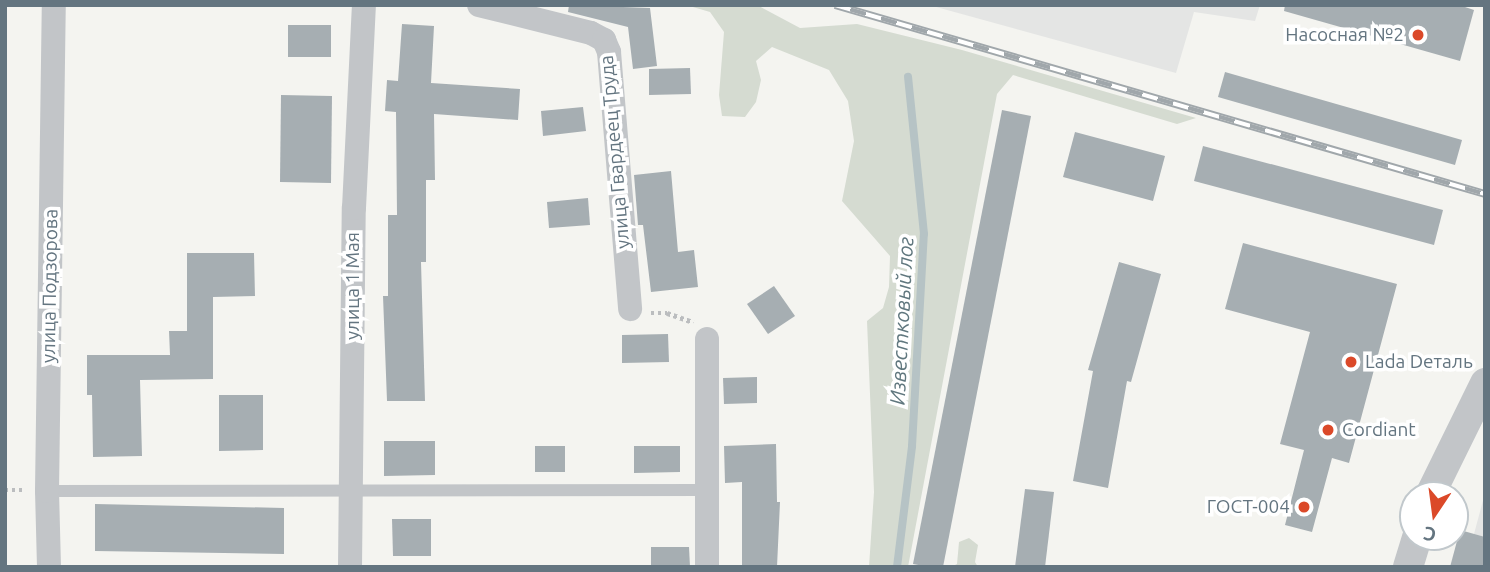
<!DOCTYPE html>
<html>
<head>
<meta charset="utf-8">
<style>
	body { margin:0 }
	#map { position:relative; width:1490px; height:572px; overflow:hidden; background:#f4f4f0; font-family:Ubuntu,sans-serif }
	div>[style] { position:absolute }
	.built>* { inset:0; background:#e4e5e4 }
	.green>* { inset:0; background:#d5dbd1 }
	.stream>* { height:8px; margin:-4px; padding:0 4px; transform-origin:4px; border-radius:4px; background:#b6c3c5 }
	.building>* { inset:0; background:#a6aeb2 }
	.path>* { height:4.5px; margin-top:-2.25px; transform-origin:0; background:repeating-linear-gradient(90deg,#bbbdbf 0 3.5px,transparent 0 7px) }
	.service>* { height:12px; margin:-6px; padding:0 6px; transform-origin:6px; border-radius:6px; background:#c2c5c8 }
	.minor>* { height:24px; margin:-12px; padding:0 12px; transform-origin:12px; border-radius:12px; background:#c2c5c8 }
	.tertiary>* { height:30px; margin:-15px; padding:0 15px; transform-origin:15px; border-radius:15px; background:#c2c5c8 }
	.rail>* { height:8px; margin-top:-4px; transform-origin:0; background:repeating-linear-gradient(90deg,#fff 0 16px,#a0a7ab 0 32px); box-sizing:border-box; border-block:2px solid #a0a7ab }
	.dots>* { width:19px; height:19px; translate:-50% -50%; box-sizing:border-box; border:4px solid #fff; border-radius:50% }
	span { translate:-50% -50%; white-space:nowrap; text-align:center; line-height:1.15; -webkit-text-stroke:7px #fff; paint-order:stroke }
	.poi-label { font-size:19px; color:#647580 }
	.right { translate:-100% -50%; text-align:right }
	.left { translate:0 -50%; text-align:left }
	.street-label { font-size:19px; color:#647580 }
	.water-label { font-size:21px; color:#60777e; font-style:italic }
	.frame { position:absolute; inset:0; border:7px solid #647580; pointer-events:none }
	.north { position:absolute; left:1399px; top:481px; width:70px; height:70px; box-sizing:border-box; background:#fff; border:2px solid #c1c8cc; border-radius:50%; rotate:193deg; font-size:19px; font-weight:700; line-height:28px; text-align:center; color:#647580 }
	.north::after { content:''; display:block; margin:auto; width:24px; height:32px; background:#db4929; clip-path:polygon(50% 0,100% 100%,50% 72%,0 100%) }
</style>
</head>
<body>
<div id="map">
	<div class="built">
		<i style="clip-path:polygon(929px 5px,1260px 5px,1255px 21px,1194px 12px,1176px 73px)"></i>
		<i style="clip-path:polygon(1485px 493px,1485px 537px,1474px 534px)"></i>
	</div>
	<div class="green">
		<i style="clip-path:polygon(686px 5px,757px 5px,800px 28px,857px 24px,962px 50px,1196px 118px,1177px 124px,1013px 75px,997px 94px,908px 567px,869px 567px,874px 492px,867px 321px,883px 308px,889px 287px,890px 256px,842px 201px,854px 141px,848px 101px,829px 70px,772px 47px,756px 61px,761px 80px,756px 102px,745px 117px,722px 116px,719px 95px,724px 32px,710px 12px)"></i>
		<i style="clip-path:polygon(969px 538px,978px 545px,975px 562px,978px 567px,951px 567px,957px 564px,959px 542px)"></i>
	</div>
	<div class="stream">
		<i style="left:897px;top:567px;width:122px;rotate:-82.9deg"></i>
		<i style="left:912px;top:446px;width:212px;rotate:-86.8deg"></i>
		<i style="left:924px;top:234px;width:158px;rotate:-95.8deg"></i>
	</div>
	<div class="building">
		<i style="clip-path:polygon(569px 5px,650px 8px,657px 66px,633px 69px,628px 27px,568px 12px)"></i>
		<i style="clip-path:polygon(1285px 5px,1459px 5px,1474px 10px,1460px 61px,1284px 11px)"></i>
		<i style="clip-path:polygon(402px 24px,434px 26px,431px 83px,520px 89px,518px 120px,434px 114px,435px 180px,426px 180px,426px 262px,421px 262px,425px 401px,387px 401px,383px 296px,388px 296px,388px 215px,397px 215px,396px 112px,385px 111px,387px 80px,398px 81px)"></i>
		<i style="clip-path:polygon(288px 25px,331px 25px,331px 57px,288px 57px)"></i>
		<i style="clip-path:polygon(690px 68px,691px 94px,649px 95px,649px 69px)"></i>
		<i style="clip-path:polygon(1225px 72px,1462px 140px,1455px 165px,1218px 97px)"></i>
		<i style="clip-path:polygon(281px 95px,332px 96px,331px 183px,280px 182px)"></i>
		<i style="clip-path:polygon(583px 107px,586px 131px,543px 136px,541px 111px)"></i>
		<i style="clip-path:polygon(1002px 110px,1031px 116px,943px 567px,929px 567px,913px 564px)"></i>
		<i style="clip-path:polygon(1075px 132px,1165px 156px,1153px 201px,1063px 177px)"></i>
		<i style="clip-path:polygon(1203px 146px,1443px 210px,1434px 245px,1194px 181px)"></i>
		<i style="clip-path:polygon(671px 171px,678px 252px,694px 250px,698px 287px,651px 292px,643px 225px,638px 225px,634px 175px)"></i>
		<i style="clip-path:polygon(588px 198px,590px 225px,549px 228px,547px 202px)"></i>
		<i style="clip-path:polygon(1243px 243px,1397px 284px,1349px 463px,1332px 458px,1312px 532px,1285px 525px,1304px 450px,1280px 444px,1310px 332px,1225px 309px)"></i>
		<i style="clip-path:polygon(187px 253px,254px 253px,255px 296px,213px 297px,213px 379px,140px 380px,142px 456px,93px 457px,92px 395px,87px 395px,87px 355px,170px 355px,169px 331px,187px 331px)"></i>
		<i style="clip-path:polygon(1119px 262px,1161px 274px,1131px 382px,1127px 381px,1108px 488px,1073px 481px,1093px 371px,1088px 370px)"></i>
		<i style="clip-path:polygon(774px 286px,795px 316px,768px 334px,747px 304px)"></i>
		<i style="clip-path:polygon(668px 334px,669px 362px,622px 363px,622px 335px)"></i>
		<i style="clip-path:polygon(757px 377px,757px 403px,724px 404px,723px 378px)"></i>
		<i style="clip-path:polygon(219px 395px,263px 395px,263px 450px,219px 451px)"></i>
		<i style="clip-path:polygon(384px 441px,435px 441px,435px 475px,384px 476px)"></i>
		<i style="clip-path:polygon(776px 444px,777px 502px,780px 502px,777px 567px,742px 567px,742px 482px,725px 483px,724px 446px)"></i>
		<i style="clip-path:polygon(535px 446px,565px 446px,565px 472px,535px 472px)"></i>
		<i style="clip-path:polygon(634px 446px,680px 446px,680px 472px,634px 473px)"></i>
		<i style="clip-path:polygon(1025px 489px,1054px 492px,1045px 567px,1015px 567px)"></i>
		<i style="clip-path:polygon(95px 504px,284px 508px,284px 554px,95px 551px)"></i>
		<i style="clip-path:polygon(392px 519px,431px 519px,431px 556px,393px 556px)"></i>
		<i style="clip-path:polygon(1460px 530px,1485px 537px,1485px 567px,1450px 567px)"></i>
		<i style="clip-path:polygon(651px 547px,689px 547px,690px 567px,651px 567px)"></i>
	</div>
	<div class="path">
		<i style="left:651px;top:313px;width:16px"></i>
		<i style="left:667px;top:313px;width:28px;rotate:19deg"></i>
		<i style="left:5px;top:490px;width:20px"></i>
	</div>
	<div class="service">
		<i style="left:47px;top:491px;width:660px;rotate:-0.09deg"></i>
	</div>
	<div class="minor">
		<i style="left:479px;top:5px;width:115px;rotate:14deg"></i>
		<i style="left:591px;top:33px;width:15px;rotate:28deg"></i>
		<i style="left:604px;top:40px;width:13px;rotate:67deg"></i>
		<i style="left:609px;top:52px;width:258px;rotate:85.3deg"></i>
		<i style="left:707px;top:339px;width:228px;rotate:90deg"></i>
		<i style="left:49px;top:567px;width:76px;rotate:-91.5deg"></i>
		<i style="left:47px;top:491px;width:486px;rotate:-89.2deg"></i>
		<i style="left:350px;top:567px;width:359px;rotate:-89.4deg"></i>
		<i style="left:354px;top:208px;width:203px;rotate:-87.2deg"></i>
	</div>
	<div class="tertiary">
		<i style="left:1430px;top:495px;width:125px;rotate:-63.8deg"></i>
		<i style="left:1408px;top:567px;width:31px;rotate:-73deg"></i>
	</div>
	<div class="rail">
		<i style="left:835px;top:5px;width:677px;rotate:16.21deg"></i>
	</div>
	<div class="dots">
		<i style="left:1418px;top:35px;background:#db4929"></i>
		<i style="left:1351px;top:362px;background:#db4929"></i>
		<i style="left:1328px;top:430px;background:#db4929"></i>
		<i style="left:1304px;top:507px;background:#db4929"></i>
	</div>
	<div class="poi-label">
		<span class="right" style="left:1404px;top:35px">Насосная №2</span>
		<span class="left" style="left:1365px;top:362px">Lada Dеталь</span>
		<span class="left" style="left:1342px;top:430px">Cordiant</span>
		<span class="right" style="left:1290px;top:507px">ГОСТ-004</span>
	</div>
	<div class="street-label">
		<span style="left:615px;top:152px;rotate:-95deg">улица Гвардеец Труда</span>
		<span style="left:50px;top:286px;rotate:-89deg">улица Подзорова</span>
		<span style="left:353px;top:286px;rotate:-90deg">улица 1 Мая</span>
	</div>
	<div class="water-label">
		<span style="left:901px;top:321px;rotate:-87deg">Известковый лог</span>
	</div>
	<div class="frame"></div>
	<div class="north">С</div>
</div>
</body>
</html>
